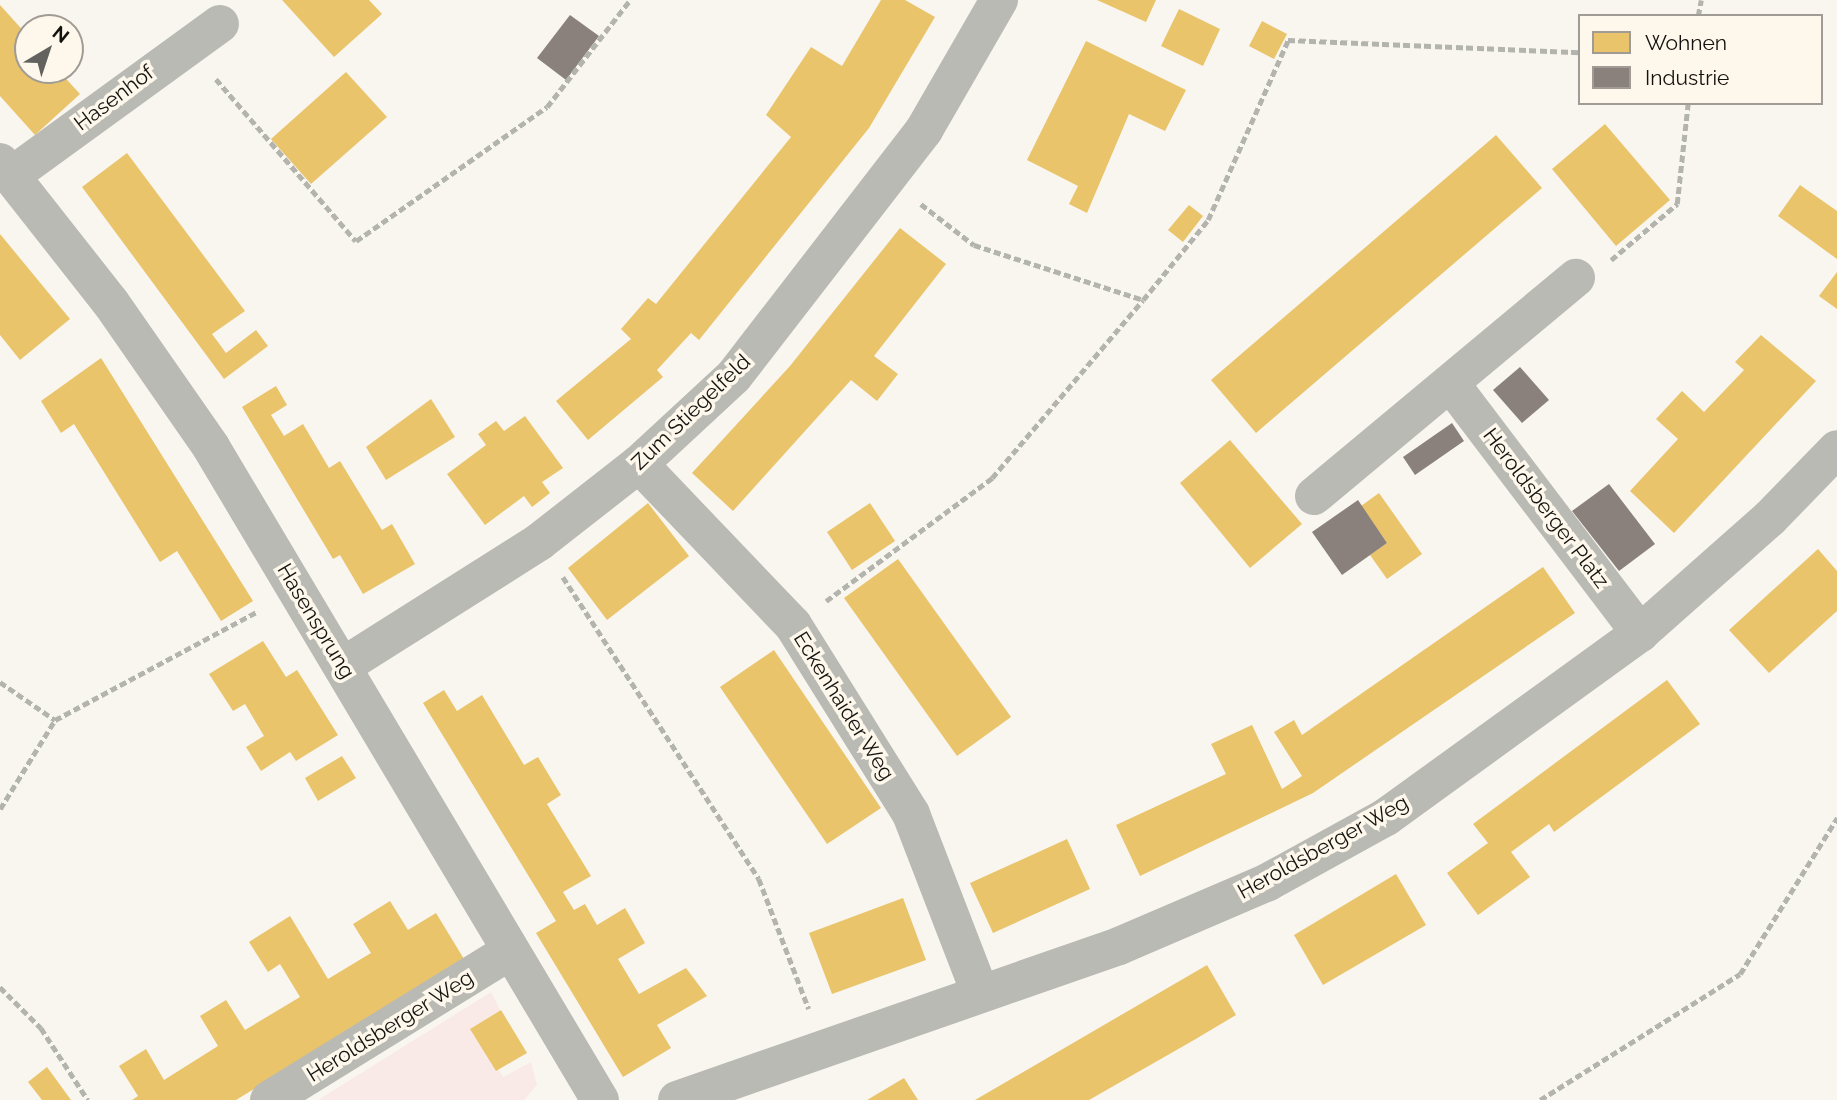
<!DOCTYPE html>
<html>
<head>
<meta charset="utf-8">
<style>
	body { margin:0 }
	#map { position:relative; width:1837px; height:1100px; overflow:hidden; background:#f9f6f0; font-family:Raleway,sans-serif }
	div>[style] { position:absolute }
	.green>* { inset:0; background:#faeae7 }
	.homes>* { inset:0; background:#e9c46a }
	.industry>* { inset:0; background:#8a817c }
	.path>* { height:4.5px; margin-top:-2.25px; transform-origin:0; background:repeating-linear-gradient(90deg,#b4b4af 0 7px,transparent 0 10.5px) }
	.minor>* { height:38px; margin:-19px; padding:0 19px; transform-origin:19px; border-radius:19px; background:#babab4 }
	span { translate:-50% -50%; white-space:nowrap; text-align:center; line-height:1.15; -webkit-text-stroke:7px #fdf7ec; paint-order:stroke }
	.street-label { font-size:21px; color:#14120f }
	.legend { position:absolute; left:1578px; top:14px; width:245px; height:91px; box-sizing:border-box; background:#fdf7ec; border:2px solid #a09b94; margin:0; padding:9px 12px; list-style:none; font-size:21px; color:#14120f }
	.legend li { display:flex; align-items:center; gap:14px; height:35px }
	.legend b { width:35px; border:2px solid #a09b94 }
	.north { position:absolute; left:14px; top:14px; width:70px; height:70px; box-sizing:border-box; background:#fdf7ec; border:2px solid #a09b94; border-radius:50%; rotate:39deg; font-size:19px; font-weight:700; line-height:28px; text-align:center; color:#14120f }
	.north::after { content:''; display:block; margin:auto; width:24px; height:32px; background:#64625e; clip-path:polygon(50% 0,100% 100%,50% 72%,0 100%) }
</style>
</head>
<body>
<div id="map">
	<div class="green">
		<i style="clip-path:polygon(491px 992px,500px 1010px,473px 1027px,503px 1077px,531px 1062px,537px 1085px,524px 1100px,318px 1100px)"></i>
	</div>
	<div class="homes">
		<i style="clip-path:polygon(282px 0,369px 0,382px 14px,334px 57px)"></i>
		<i style="clip-path:polygon(881px 0,905px 0,935px 17px,869px 128px,699px 340px,691px 333px,657px 370px,663px 377px,588px 440px,556px 401px,631px 339px,621px 329px,648px 298px,656px 304px,791px 137px,766px 115px,811px 47px,842px 66px)"></i>
		<i style="clip-path:polygon(1097px 0,1156px 0,1146px 22px)"></i>
		<i style="clip-path:polygon(0 5px,28px 36px,28px 70px,58px 70px,80px 94px,35px 135px,0 96px)"></i>
		<i style="clip-path:polygon(1179px 9px,1220px 29px,1203px 66px,1161px 46px)"></i>
		<i style="clip-path:polygon(1262px 21px,1287px 34px,1274px 59px,1249px 46px)"></i>
		<i style="clip-path:polygon(1086px 41px,1186px 90px,1165px 131px,1129px 114px,1087px 213px,1069px 204px,1078px 186px,1027px 160px)"></i>
		<i style="clip-path:polygon(346px 72px,387px 117px,311px 184px,271px 139px)"></i>
		<i style="clip-path:polygon(1605px 124px,1670px 200px,1616px 246px,1552px 169px)"></i>
		<i style="clip-path:polygon(1496px 135px,1542px 188px,1256px 433px,1211px 380px)"></i>
		<i style="clip-path:polygon(127px 153px,245px 311px,212px 334px,226px 353px,256px 330px,268px 346px,224px 379px,82px 187px)"></i>
		<i style="clip-path:polygon(1800px 185px,1837px 211px,1837px 259px,1778px 216px)"></i>
		<i style="clip-path:polygon(1189px 205px,1203px 216px,1183px 242px,1168px 230px)"></i>
		<i style="clip-path:polygon(900px 228px,946px 264px,874px 356px,898px 374px,877px 401px,851px 380px,733px 511px,692px 473px,790px 366px)"></i>
		<i style="clip-path:polygon(0 234px,70px 319px,20px 360px,0 335px)"></i>
		<i style="clip-path:polygon(1837px 272px,1837px 309px,1819px 296px)"></i>
		<i style="clip-path:polygon(1761px 335px,1816px 381px,1674px 533px,1630px 491px,1678px 439px,1656px 419px,1682px 391px,1704px 412px,1744px 370px,1735px 362px)"></i>
		<i style="clip-path:polygon(101px 358px,253px 601px,221px 621px,177px 551px,160px 562px,74px 424px,61px 433px,41px 401px)"></i>
		<i style="clip-path:polygon(276px 386px,287px 405px,271px 415px,284px 436px,303px 424px,329px 468px,340px 461px,382px 530px,392px 524px,415px 564px,363px 594px,340px 555px,333px 559px,242px 407px)"></i>
		<i style="clip-path:polygon(431px 399px,455px 437px,386px 480px,366px 447px)"></i>
		<i style="clip-path:polygon(525px 416px,563px 468px,542px 482px,550px 493px,532px 507px,524px 496px,485px 525px,447px 474px,486px 445px,478px 434px,496px 421px,504px 431px)"></i>
		<i style="clip-path:polygon(1230px 440px,1302px 524px,1250px 568px,1180px 483px)"></i>
		<i style="clip-path:polygon(1379px 493px,1422px 554px,1387px 579px,1370px 555px,1387px 543px,1361px 506px)"></i>
		<i style="clip-path:polygon(648px 503px,689px 556px,607px 620px,568px 568px)"></i>
		<i style="clip-path:polygon(870px 503px,895px 541px,852px 570px,827px 532px)"></i>
		<i style="clip-path:polygon(1818px 549px,1837px 571px,1837px 611px,1769px 673px,1729px 630px)"></i>
		<i style="clip-path:polygon(898px 559px,1011px 717px,957px 756px,844px 598px)"></i>
		<i style="clip-path:polygon(1543px 567px,1575px 613px,1313px 793px,1140px 876px,1116px 825px,1226px 774px,1211px 744px,1252px 725px,1282px 789px,1302px 776px,1274px 732px,1294px 720px,1302px 735px)"></i>
		<i style="clip-path:polygon(263px 641px,286px 677px,297px 670px,338px 735px,296px 761px,290px 752px,261px 771px,246px 747px,264px 736px,245px 704px,233px 711px,209px 674px)"></i>
		<i style="clip-path:polygon(774px 650px,881px 808px,827px 844px,720px 687px)"></i>
		<i style="clip-path:polygon(1667px 680px,1700px 724px,1554px 832px,1549px 824px,1511px 852px,1530px 877px,1478px 915px,1447px 873px,1488px 843px,1473px 824px)"></i>
		<i style="clip-path:polygon(444px 690px,457px 711px,482px 695px,524px 765px,538px 757px,561px 795px,547px 804px,591px 876px,563px 892px,574px 910px,585px 904px,597px 925px,625px 908px,645px 943px,618px 959px,639px 994px,686px 968px,707px 996px,657px 1025px,671px 1048px,623px 1077px,536px 933px,556px 921px,423px 703px)"></i>
		<i style="clip-path:polygon(342px 756px,356px 778px,318px 801px,305px 778px)"></i>
		<i style="clip-path:polygon(1067px 839px,1090px 889px,993px 933px,970px 883px)"></i>
		<i style="clip-path:polygon(1396px 874px,1426px 925px,1323px 985px,1294px 935px)"></i>
		<i style="clip-path:polygon(903px 898px,926px 960px,832px 994px,809px 933px)"></i>
		<i style="clip-path:polygon(390px 901px,408px 930px,436px 913px,464px 959px,236px 1100px,132px 1100px,138px 1096px,119px 1066px,146px 1049px,164px 1080px,218px 1046px,200px 1016px,226px 1000px,245px 1030px,300px 997px,280px 964px,268px 972px,249px 942px,290px 916px,328px 979px,371px 953px,353px 924px)"></i>
		<i style="clip-path:polygon(1207px 965px,1236px 1015px,1194px 1040px,1089px 1100px,975px 1100px)"></i>
		<i style="clip-path:polygon(501px 1010px,527px 1053px,496px 1071px,470px 1029px)"></i>
		<i style="clip-path:polygon(47px 1067px,71px 1100px,42px 1100px,28px 1082px)"></i>
		<i style="clip-path:polygon(904px 1078px,918px 1100px,867px 1100px)"></i>
	</div>
	<div class="industry">
		<i style="clip-path:polygon(570px 15px,599px 36px,566px 80px,537px 58px)"></i>
		<i style="clip-path:polygon(1520px 367px,1549px 400px,1522px 423px,1493px 390px)"></i>
		<i style="clip-path:polygon(1452px 423px,1464px 441px,1415px 475px,1403px 457px)"></i>
		<i style="clip-path:polygon(1609px 484px,1655px 544px,1619px 571px,1572px 511px)"></i>
		<i style="clip-path:polygon(1358px 500px,1387px 543px,1342px 575px,1312px 532px)"></i>
	</div>
	<div class="path">
		<i style="left:1698px;top:16px;width:16px;rotate:-79deg"></i>
		<i style="left:216px;top:79px;width:214px;rotate:49.2deg"></i>
		<i style="left:356px;top:241px;width:233px;rotate:-35.1deg"></i>
		<i style="left:547px;top:107px;width:135px;rotate:-52.2deg"></i>
		<i style="left:921px;top:204px;width:67px;rotate:37.7deg"></i>
		<i style="left:974px;top:245px;width:178px;rotate:18deg"></i>
		<i style="left:1611px;top:260px;width:87px;rotate:-40.3deg"></i>
		<i style="left:1677px;top:204px;width:102px;rotate:-83.8deg"></i>
		<i style="left:563px;top:577px;width:360px;rotate:57deg"></i>
		<i style="left:759px;top:879px;width:139px;rotate:69deg"></i>
		<i style="left:826px;top:601px;width:207px;rotate:-36.5deg"></i>
		<i style="left:992px;top:478px;width:233px;rotate:-49.7deg"></i>
		<i style="left:1143px;top:300px;width:103px;rotate:-50.9deg"></i>
		<i style="left:1208px;top:220px;width:197px;rotate:-66deg"></i>
		<i style="left:1288px;top:40px;width:292px;rotate:2.4deg"></i>
		<i style="left:0;top:682px;width:67px;rotate:34.6deg"></i>
		<i style="left:0;top:809px;width:105px;rotate:-58.3deg"></i>
		<i style="left:55px;top:720px;width:230px;rotate:-28.2deg"></i>
		<i style="left:0;top:987px;width:58px;rotate:45deg"></i>
		<i style="left:41px;top:1028px;width:86px;rotate:56.9deg"></i>
		<i style="left:1540px;top:1100px;width:236px;rotate:-32.2deg"></i>
		<i style="left:1740px;top:974px;width:184px;rotate:-58.1deg"></i>
	</div>
	<div class="minor">
		<i style="left:0;top:162px;width:179px;rotate:51.8deg"></i>
		<i style="left:111px;top:303px;width:175px;rotate:55.2deg"></i>
		<i style="left:211px;top:447px;width:760px;rotate:59.22deg"></i>
		<i style="left:12px;top:175px;width:257px;rotate:-36deg"></i>
		<i style="left:1451px;top:384px;width:313px;rotate:52.8deg"></i>
		<i style="left:639px;top:464px;width:223px;rotate:46.3deg"></i>
		<i style="left:793px;top:625px;width:223px;rotate:58deg"></i>
		<i style="left:911px;top:814px;width:192px;rotate:68.9deg"></i>
		<i style="left:1314px;top:496px;width:341px;rotate:-39.8deg"></i>
		<i style="left:343px;top:666px;width:232px;rotate:-32.3deg"></i>
		<i style="left:539px;top:542px;width:127px;rotate:-38deg"></i>
		<i style="left:639px;top:464px;width:129px;rotate:-42.8deg"></i>
		<i style="left:734px;top:376px;width:311px;rotate:-52.3deg"></i>
		<i style="left:924px;top:130px;width:150px;rotate:-60deg"></i>
		<i style="left:269px;top:1100px;width:283px;rotate:-31.7deg"></i>
		<i style="left:677px;top:1100px;width:468px;rotate:-19.2deg"></i>
		<i style="left:1119px;top:946px;width:162px;rotate:-23.2deg"></i>
		<i style="left:1268px;top:882px;width:135px;rotate:-28.8deg"></i>
		<i style="left:1386px;top:817px;width:314px;rotate:-35.9deg"></i>
		<i style="left:1640px;top:633px;width:174px;rotate:-41.5deg"></i>
		<i style="left:1770px;top:518px;width:96px;rotate:-45.8deg"></i>
	</div>
	<div class="street-label">
		<span style="left:114px;top:98px;rotate:-37deg">Hasenhof</span>
		<span style="left:691px;top:412px;rotate:-44deg">Zum Stiegelfeld</span>
		<span style="left:1546px;top:508px;rotate:53deg">Heroldsberger Platz</span>
		<span style="left:316px;top:621px;rotate:59deg">Hasensprung</span>
		<span style="left:844px;top:706px;rotate:58deg">Eckenhaider Weg</span>
		<span style="left:1323px;top:847px;rotate:-29deg">Heroldsberger Weg</span>
		<span style="left:390px;top:1026px;rotate:-32deg">Heroldsberger Weg</span>
	</div>
	<ul class="legend">
	<li><b style="height:19px;background:#e9c46a"></b>Wohnen</li>
	<li><b style="height:19px;background:#8a817c"></b>Industrie</li>
	</ul>
	<div class="north">N</div>
</div>
</body>
</html>
